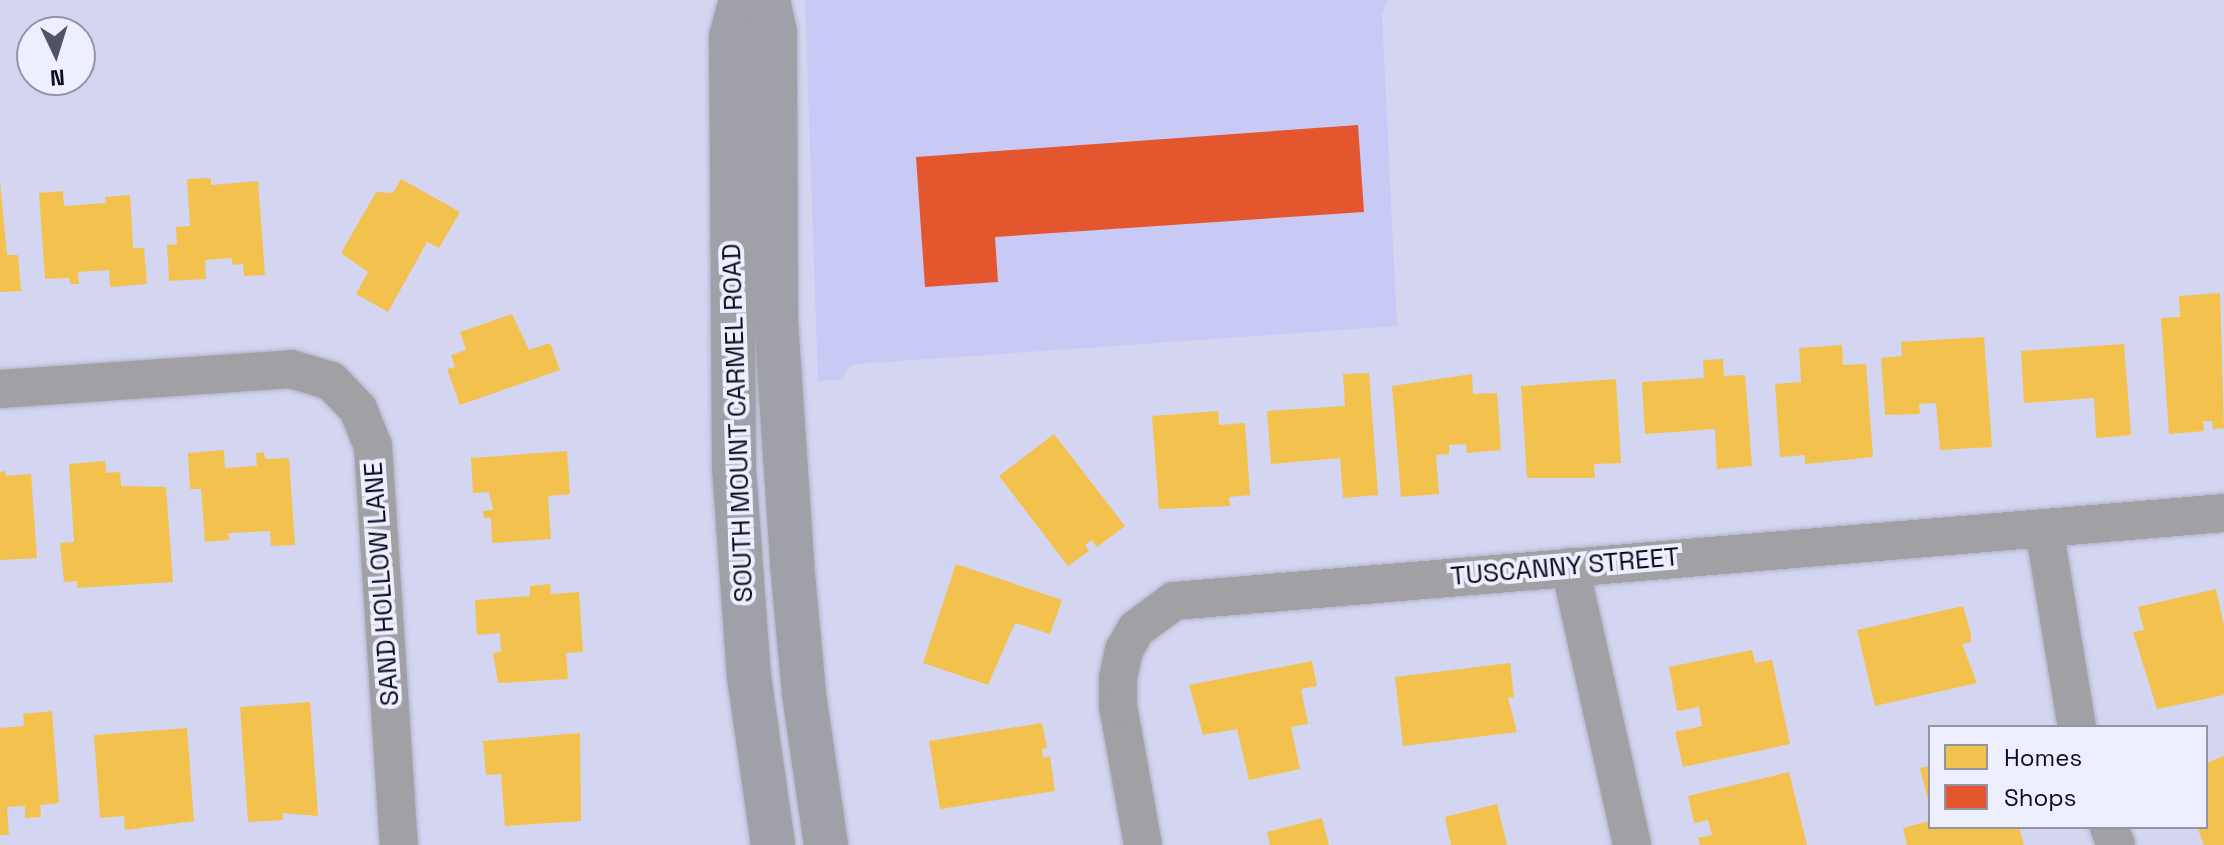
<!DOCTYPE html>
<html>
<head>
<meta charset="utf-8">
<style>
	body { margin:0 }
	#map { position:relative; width:2224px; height:845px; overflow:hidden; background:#d4d5f0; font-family:"Space Grotesk",sans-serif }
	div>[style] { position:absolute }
	.built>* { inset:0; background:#c8c9f4 }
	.homes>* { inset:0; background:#f2c14e }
	.shops>* { inset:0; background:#e4572e }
	.roads { filter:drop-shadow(0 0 2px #b2b3c8) drop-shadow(0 0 2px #b2b3c8) }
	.street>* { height:38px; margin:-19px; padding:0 19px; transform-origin:19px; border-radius:19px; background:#a1a0a5 }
	.secondary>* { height:44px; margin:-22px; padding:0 22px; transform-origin:22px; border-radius:22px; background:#a0a0a9 }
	span { translate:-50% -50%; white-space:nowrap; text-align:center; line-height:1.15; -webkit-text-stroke:8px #eeeffe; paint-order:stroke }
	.street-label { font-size:26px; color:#0c0c1d }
	.legend { position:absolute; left:1928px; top:725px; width:280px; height:104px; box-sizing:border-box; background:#eeeffe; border:2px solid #9494a4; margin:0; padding:10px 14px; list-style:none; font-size:24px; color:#0c0c1d }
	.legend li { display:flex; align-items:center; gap:16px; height:40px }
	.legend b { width:40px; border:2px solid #9494a4 }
	.north { position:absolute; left:16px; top:16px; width:80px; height:80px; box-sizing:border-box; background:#eeeffe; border:2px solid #9494a4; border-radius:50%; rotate:176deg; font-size:22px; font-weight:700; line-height:32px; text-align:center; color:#0c0c1d }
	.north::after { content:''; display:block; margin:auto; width:28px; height:36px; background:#525267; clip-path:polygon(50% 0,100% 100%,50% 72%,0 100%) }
</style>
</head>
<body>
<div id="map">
	<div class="built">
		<i style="clip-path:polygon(805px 0,1387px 0,1382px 15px,1397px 326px,857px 364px,848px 367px,842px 379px,818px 381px)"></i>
	</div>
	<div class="homes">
		<i style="clip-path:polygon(211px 178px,211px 185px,258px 181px,265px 275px,244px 276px,243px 264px,232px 265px,232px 258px,205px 260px,206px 279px,169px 281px,167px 245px,177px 244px,176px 227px,190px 226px,187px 179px)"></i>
		<i style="clip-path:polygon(401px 179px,460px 212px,439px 248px,427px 242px,388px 312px,356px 294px,368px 272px,341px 253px,376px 192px,393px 193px)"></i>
		<i style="clip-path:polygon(0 181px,7px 255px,18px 255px,21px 291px,0 292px)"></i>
		<i style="clip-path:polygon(63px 191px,64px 206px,106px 203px,105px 197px,130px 195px,133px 248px,144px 248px,147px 284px,110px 287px,109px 270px,78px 272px,79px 284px,70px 284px,69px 278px,45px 279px,39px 193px)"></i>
		<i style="clip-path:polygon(2220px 293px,2224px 428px,2213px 429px,2212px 421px,2203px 421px,2204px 431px,2169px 434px,2161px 318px,2180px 317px,2179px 296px)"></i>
		<i style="clip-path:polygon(512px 314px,529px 350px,550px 343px,560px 370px,460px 405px,447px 369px,455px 367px,451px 355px,466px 350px,460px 332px)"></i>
		<i style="clip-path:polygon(1984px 337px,1992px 447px,1940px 450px,1936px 403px,1919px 404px,1920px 414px,1885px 415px,1881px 358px,1902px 356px,1901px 342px)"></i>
		<i style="clip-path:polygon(2124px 344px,2131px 435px,2096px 438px,2094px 398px,2024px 403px,2021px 351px)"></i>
		<i style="clip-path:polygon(1842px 345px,1843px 365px,1866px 364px,1873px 457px,1805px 464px,1805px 455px,1780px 457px,1775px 384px,1801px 382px,1799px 348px)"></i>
		<i style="clip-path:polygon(1723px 359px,1724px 376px,1745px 375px,1752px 466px,1717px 469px,1715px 429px,1645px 434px,1642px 382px,1704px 378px,1703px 360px)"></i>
		<i style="clip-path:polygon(1369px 373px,1378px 495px,1343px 498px,1340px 458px,1271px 464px,1267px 411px,1345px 406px,1343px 374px)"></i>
		<i style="clip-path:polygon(1472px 374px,1473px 394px,1497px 393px,1501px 450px,1467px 453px,1466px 444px,1449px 445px,1449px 454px,1436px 455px,1439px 494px,1401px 497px,1392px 386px)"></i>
		<i style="clip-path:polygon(1616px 379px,1621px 463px,1594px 464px,1595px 478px,1527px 478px,1521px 386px)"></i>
		<i style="clip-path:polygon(1218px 411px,1219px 425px,1245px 423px,1250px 495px,1229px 497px,1230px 506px,1159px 509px,1152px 416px)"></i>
		<i style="clip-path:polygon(1054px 434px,1125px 526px,1097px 547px,1092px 540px,1085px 545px,1089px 551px,1068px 566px,999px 476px)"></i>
		<i style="clip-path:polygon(224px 450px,225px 468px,257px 466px,256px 453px,264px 452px,265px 459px,289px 458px,295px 545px,271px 546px,270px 531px,228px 533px,229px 540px,205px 542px,201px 489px,190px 489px,188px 453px)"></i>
		<i style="clip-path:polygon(567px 451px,570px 494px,548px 496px,551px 539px,492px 543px,491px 518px,484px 518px,483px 511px,493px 510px,489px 492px,473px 493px,471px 458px)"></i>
		<i style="clip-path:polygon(105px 461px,106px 473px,120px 472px,121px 486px,166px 487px,173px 582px,77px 588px,77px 581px,64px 582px,60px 543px,74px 542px,69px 464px)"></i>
		<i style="clip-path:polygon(5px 471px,6px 476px,31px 474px,37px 558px,0 560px,0 472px)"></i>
		<i style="clip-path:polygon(956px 564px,1062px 600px,1050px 634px,1015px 623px,988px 685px,923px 663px)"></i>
		<i style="clip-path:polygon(550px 584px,551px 594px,579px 592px,583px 652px,566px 653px,568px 679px,498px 683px,493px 653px,501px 652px,500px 633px,477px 635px,475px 600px,530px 596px,530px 586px)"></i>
		<i style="clip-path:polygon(2216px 589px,2224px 626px,2224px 695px,2157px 709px,2133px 632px,2144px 630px,2138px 607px)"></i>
		<i style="clip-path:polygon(1963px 606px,1971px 634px,1971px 642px,1962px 644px,1977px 683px,1875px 706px,1857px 630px)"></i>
		<i style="clip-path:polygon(1752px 650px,1755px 663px,1772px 660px,1790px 744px,1683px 767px,1675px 732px,1702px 726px,1699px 707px,1677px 711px,1669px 667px)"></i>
		<i style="clip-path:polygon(1312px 661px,1317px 686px,1301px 689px,1308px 724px,1291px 727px,1300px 769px,1249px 780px,1237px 729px,1203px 735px,1189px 685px)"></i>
		<i style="clip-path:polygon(1510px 663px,1514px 697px,1508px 698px,1517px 732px,1403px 746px,1395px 677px)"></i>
		<i style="clip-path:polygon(310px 702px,318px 816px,283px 813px,283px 820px,248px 822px,240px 707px)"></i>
		<i style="clip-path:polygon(52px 711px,59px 803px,40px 805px,41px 817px,25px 818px,25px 806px,7px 807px,9px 835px,0 835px,0 728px,24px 726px,23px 714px)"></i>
		<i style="clip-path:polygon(1042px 723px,1047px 748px,1042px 749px,1043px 758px,1050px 756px,1055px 791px,940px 809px,929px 741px)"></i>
		<i style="clip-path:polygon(187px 728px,194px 821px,125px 830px,124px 816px,100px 818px,94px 735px)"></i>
		<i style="clip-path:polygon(580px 733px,581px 821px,505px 826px,501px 774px,486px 775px,483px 741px)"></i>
		<i style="clip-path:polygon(2224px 756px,2224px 845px,2204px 845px,2197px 827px,2206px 827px,2206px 763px)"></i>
		<i style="clip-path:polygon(1930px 766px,1930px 804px,1929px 804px,1920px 768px)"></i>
		<i style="clip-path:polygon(1789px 772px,1807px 845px,1700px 845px,1698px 838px,1712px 835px,1708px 820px,1694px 823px,1688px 796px)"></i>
		<i style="clip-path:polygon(1497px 804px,1507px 845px,1451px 845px,1445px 817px)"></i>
		<i style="clip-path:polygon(1322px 818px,1329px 845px,1270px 845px,1267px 832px)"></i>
		<i style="clip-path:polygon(1930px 821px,1930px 827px,2019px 827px,2024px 845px,1907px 845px,1903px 828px)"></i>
	</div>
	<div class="shops">
		<i style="clip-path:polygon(1358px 125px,1364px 212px,995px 237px,998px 282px,925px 287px,916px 157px)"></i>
	</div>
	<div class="roads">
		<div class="street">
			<i style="left:0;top:389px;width:292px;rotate:-3.9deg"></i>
			<i style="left:291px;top:369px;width:42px;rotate:16.7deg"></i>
			<i style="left:331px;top:381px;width:39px;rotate:46deg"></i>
			<i style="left:358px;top:409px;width:40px;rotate:68deg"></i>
			<i style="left:373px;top:446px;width:400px;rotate:86.3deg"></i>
			<i style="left:2044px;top:528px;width:202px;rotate:80.6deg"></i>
			<i style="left:1570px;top:567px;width:285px;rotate:77.4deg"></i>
			<i style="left:2109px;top:827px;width:19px;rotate:69deg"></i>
			<i style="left:1143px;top:845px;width:141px;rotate:-100.2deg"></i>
			<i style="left:1118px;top:706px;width:28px;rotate:-90deg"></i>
			<i style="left:1118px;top:678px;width:29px;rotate:-78deg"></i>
			<i style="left:1124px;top:650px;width:24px;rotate:-60deg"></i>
			<i style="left:1136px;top:629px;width:47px;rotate:-36.4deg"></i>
			<i style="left:1174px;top:601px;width:1054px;rotate:-4.79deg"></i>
		</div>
		<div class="secondary">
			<i style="left:741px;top:0;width:38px;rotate:105deg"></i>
			<i style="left:731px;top:37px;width:431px;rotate:89.6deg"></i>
			<i style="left:734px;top:468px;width:209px;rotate:85.9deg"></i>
			<i style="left:749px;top:676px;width:171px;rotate:81.9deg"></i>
			<i style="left:768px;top:0;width:33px;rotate:78deg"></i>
			<i style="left:775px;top:32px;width:288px;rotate:89.8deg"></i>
			<i style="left:776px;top:320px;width:245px;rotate:86.2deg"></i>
			<i style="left:792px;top:564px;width:131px;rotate:84.7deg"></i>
			<i style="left:804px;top:694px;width:153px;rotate:81.7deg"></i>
		</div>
	</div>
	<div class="street-label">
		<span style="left:738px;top:423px;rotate:-92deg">SOUTH MOUNT CARMEL ROAD</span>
		<span style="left:1565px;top:567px;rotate:-5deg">TUSCANNY STREET</span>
		<span style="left:382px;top:584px;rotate:-94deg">SAND HOLLOW LANE</span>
	</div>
	<ul class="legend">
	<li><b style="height:22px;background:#f2c14e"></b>Homes</li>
	<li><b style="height:22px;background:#e4572e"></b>Shops</li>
	</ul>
	<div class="north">N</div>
</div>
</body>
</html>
